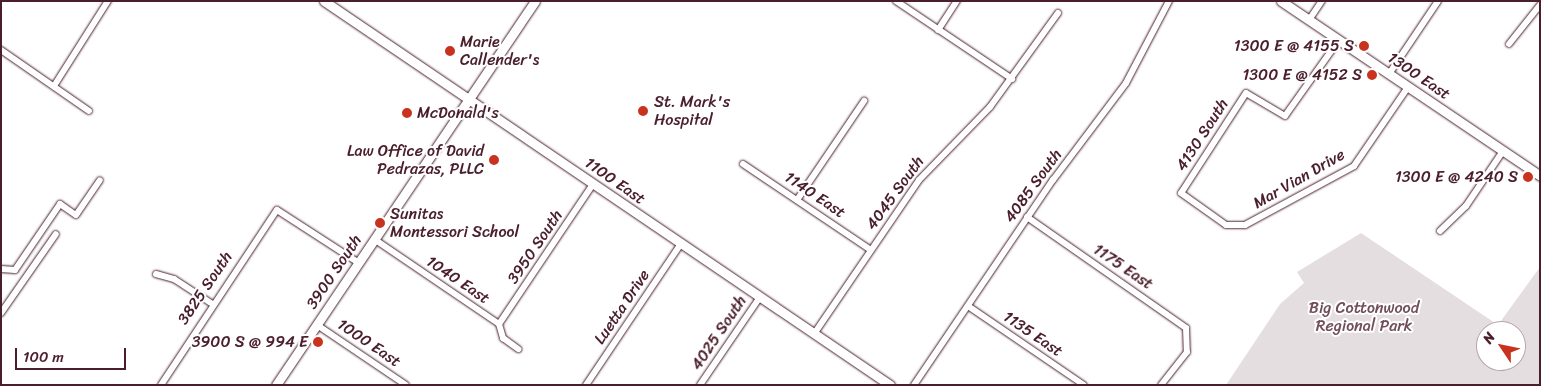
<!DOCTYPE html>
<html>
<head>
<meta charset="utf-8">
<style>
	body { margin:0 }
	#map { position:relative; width:1541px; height:386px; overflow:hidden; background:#fff; font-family:Sriracha,sans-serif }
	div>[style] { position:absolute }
	.green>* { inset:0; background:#e5dee0 }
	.roads { filter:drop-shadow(0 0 1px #4a1f2b) drop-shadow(0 0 1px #4a1f2b) }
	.street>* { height:6px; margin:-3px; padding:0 3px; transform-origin:3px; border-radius:3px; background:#fff }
	.secondary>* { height:9px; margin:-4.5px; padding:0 4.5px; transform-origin:4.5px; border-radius:4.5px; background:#fff }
	.dots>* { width:14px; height:14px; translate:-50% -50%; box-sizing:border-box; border:2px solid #fff; border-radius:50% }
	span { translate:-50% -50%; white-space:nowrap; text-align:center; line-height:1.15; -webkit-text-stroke:4px #fff; paint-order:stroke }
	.poi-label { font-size:16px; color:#4a1f2b }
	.left { translate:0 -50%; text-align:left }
	.right { translate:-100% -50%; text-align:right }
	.street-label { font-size:16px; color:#4a1f2b }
	.park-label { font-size:16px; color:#714f58 }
	.frame { position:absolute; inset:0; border:2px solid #4a1f2b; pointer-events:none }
	.north { position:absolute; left:1476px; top:321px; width:50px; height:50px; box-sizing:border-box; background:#fff; border:1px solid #b7a5aa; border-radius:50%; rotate:304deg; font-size:14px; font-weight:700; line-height:20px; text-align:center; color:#4a1f2b }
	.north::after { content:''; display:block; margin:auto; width:18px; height:22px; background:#c8321e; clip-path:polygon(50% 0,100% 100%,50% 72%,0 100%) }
	.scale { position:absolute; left:15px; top:348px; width:111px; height:22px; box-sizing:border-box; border:2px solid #4a1f2b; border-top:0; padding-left:6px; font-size:15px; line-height:18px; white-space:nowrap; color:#4a1f2b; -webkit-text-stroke:4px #fff; paint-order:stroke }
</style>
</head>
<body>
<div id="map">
	<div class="green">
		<i style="clip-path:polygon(evenodd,1361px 233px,1498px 325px,1540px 267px,1540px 385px,1226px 385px,1280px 304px,1304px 283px,1297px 272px,1361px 233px,1486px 331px,1516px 331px,1516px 361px,1486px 361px,1486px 331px)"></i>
	</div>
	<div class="roads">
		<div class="street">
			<i style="left:896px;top:1px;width:140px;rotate:33.9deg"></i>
			<i style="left:1309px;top:20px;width:23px;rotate:-56deg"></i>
			<i style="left:938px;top:30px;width:35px;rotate:-57deg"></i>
			<i style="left:1339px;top:40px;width:93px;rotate:125.4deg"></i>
			<i style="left:1285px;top:116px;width:45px;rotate:-149.5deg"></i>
			<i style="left:1246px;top:93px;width:119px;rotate:123deg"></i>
			<i style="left:1181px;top:193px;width:55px;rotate:35.4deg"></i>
			<i style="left:1226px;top:225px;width:19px"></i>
			<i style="left:1245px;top:225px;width:124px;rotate:-28.4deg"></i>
			<i style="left:1354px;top:166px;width:96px;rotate:-55.6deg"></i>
			<i style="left:1509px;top:44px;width:50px;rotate:-51.5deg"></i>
			<i style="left:1px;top:50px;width:107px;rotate:34.7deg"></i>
			<i style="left:1389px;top:74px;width:88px;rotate:-56.1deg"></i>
			<i style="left:54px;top:86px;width:101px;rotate:-57.6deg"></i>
			<i style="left:743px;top:164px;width:154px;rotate:33.9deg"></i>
			<i style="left:797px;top:200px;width:120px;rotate:-55.9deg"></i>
			<i style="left:1027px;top:217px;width:194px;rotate:34.9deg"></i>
			<i style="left:1186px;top:328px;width:24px;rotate:88deg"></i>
			<i style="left:1187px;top:352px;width:42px;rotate:128.2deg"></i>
			<i style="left:1440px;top:231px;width:36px;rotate:-44deg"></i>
			<i style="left:1466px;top:206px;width:66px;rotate:-56.1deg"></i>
			<i style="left:374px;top:239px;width:151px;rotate:34.2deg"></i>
			<i style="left:499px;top:324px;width:15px;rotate:74deg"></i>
			<i style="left:503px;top:338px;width:19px;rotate:36deg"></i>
			<i style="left:1px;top:269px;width:14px;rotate:4deg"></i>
			<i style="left:15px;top:270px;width:80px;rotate:-55.7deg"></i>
			<i style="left:60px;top:204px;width:19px;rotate:35deg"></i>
			<i style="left:76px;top:215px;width:42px;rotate:-55.6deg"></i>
			<i style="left:156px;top:274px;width:19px;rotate:16deg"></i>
			<i style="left:174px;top:279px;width:44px;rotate:33deg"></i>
			<i style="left:968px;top:306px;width:140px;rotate:34.3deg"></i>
			<i style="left:1px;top:313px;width:96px;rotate:-55.2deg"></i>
			<i style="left:499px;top:324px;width:169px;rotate:-56.1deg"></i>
			<i style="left:317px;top:325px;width:107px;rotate:34deg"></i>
			<i style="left:814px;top:334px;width:186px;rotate:-55.7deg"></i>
			<i style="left:919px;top:180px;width:102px;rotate:-45.8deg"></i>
			<i style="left:990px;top:107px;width:116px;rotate:-54.1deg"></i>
			<i style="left:161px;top:385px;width:210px;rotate:-56.5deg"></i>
			<i style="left:277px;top:210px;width:98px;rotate:32.9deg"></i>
			<i style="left:586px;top:385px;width:169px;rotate:-56.1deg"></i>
			<i style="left:700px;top:385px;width:107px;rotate:-55.7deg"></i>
			<i style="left:914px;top:385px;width:248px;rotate:-55.9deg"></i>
			<i style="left:1053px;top:180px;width:121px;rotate:-53deg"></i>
			<i style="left:1126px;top:83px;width:93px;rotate:-62.3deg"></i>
		</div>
		<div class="secondary">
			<i style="left:324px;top:1px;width:684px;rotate:34.15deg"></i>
			<i style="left:1281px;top:1px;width:313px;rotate:34deg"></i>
			<i style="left:276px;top:385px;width:463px;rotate:-56deg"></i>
		</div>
	</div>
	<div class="dots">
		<i style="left:1364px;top:46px;background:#c8321e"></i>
		<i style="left:450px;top:51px;background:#c8321e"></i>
		<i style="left:1372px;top:75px;background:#c8321e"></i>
		<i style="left:643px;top:111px;background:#c8321e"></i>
		<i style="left:407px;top:113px;background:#c8321e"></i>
		<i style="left:494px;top:160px;background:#c8321e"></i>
		<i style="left:1528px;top:177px;background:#c8321e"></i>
		<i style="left:380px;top:223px;background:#c8321e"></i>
		<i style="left:318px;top:342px;background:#c8321e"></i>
	</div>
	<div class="poi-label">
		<span class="left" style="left:460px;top:51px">Marie<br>Callender's</span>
		<span class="right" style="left:1354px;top:46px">1300 E @ 4155 S</span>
		<span class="right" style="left:1362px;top:75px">1300 E @ 4152 S</span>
		<span class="left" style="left:654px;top:111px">St. Mark's<br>Hospital</span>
		<span class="left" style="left:417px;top:113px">McDonald's</span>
		<span class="right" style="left:484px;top:160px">Law Office of David<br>Pedrazas, PLLC</span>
		<span class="right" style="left:1518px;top:177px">1300 E @ 4240 S</span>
		<span class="left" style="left:390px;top:223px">Sunitas<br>Montessori School</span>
		<span class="right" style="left:308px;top:342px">3900 S @ 994 E</span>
	</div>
	<div class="street-label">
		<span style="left:1419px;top:76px;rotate:34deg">1300 East</span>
		<span style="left:1202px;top:135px;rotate:-57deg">4130 South</span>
		<span style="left:1299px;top:179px;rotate:-30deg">Mar Vian Drive</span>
		<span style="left:615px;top:181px;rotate:35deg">1100 East</span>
		<span style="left:1033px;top:186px;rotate:-54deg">4085 South</span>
		<span style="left:895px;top:193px;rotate:-54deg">4045 South</span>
		<span style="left:815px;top:195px;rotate:34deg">1140 East</span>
		<span style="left:535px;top:247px;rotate:-56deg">3950 South</span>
		<span style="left:1123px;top:267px;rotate:34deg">1175 East</span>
		<span style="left:334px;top:272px;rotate:-56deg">3900 South</span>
		<span style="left:458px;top:280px;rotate:34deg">1040 East</span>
		<span style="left:205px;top:288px;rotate:-56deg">3825 South</span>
		<span style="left:622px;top:307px;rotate:-56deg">Luetta Drive</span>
		<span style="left:719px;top:333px;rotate:-56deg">4025 South</span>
		<span style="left:1033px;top:334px;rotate:34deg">1135 East</span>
		<span style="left:369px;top:343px;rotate:34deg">1000 East</span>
	</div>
	<div class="park-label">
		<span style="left:1364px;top:317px">Big Cottonwood<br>Regional Park</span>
	</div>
	<div class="frame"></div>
	<div class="north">N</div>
	<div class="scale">100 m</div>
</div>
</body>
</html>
